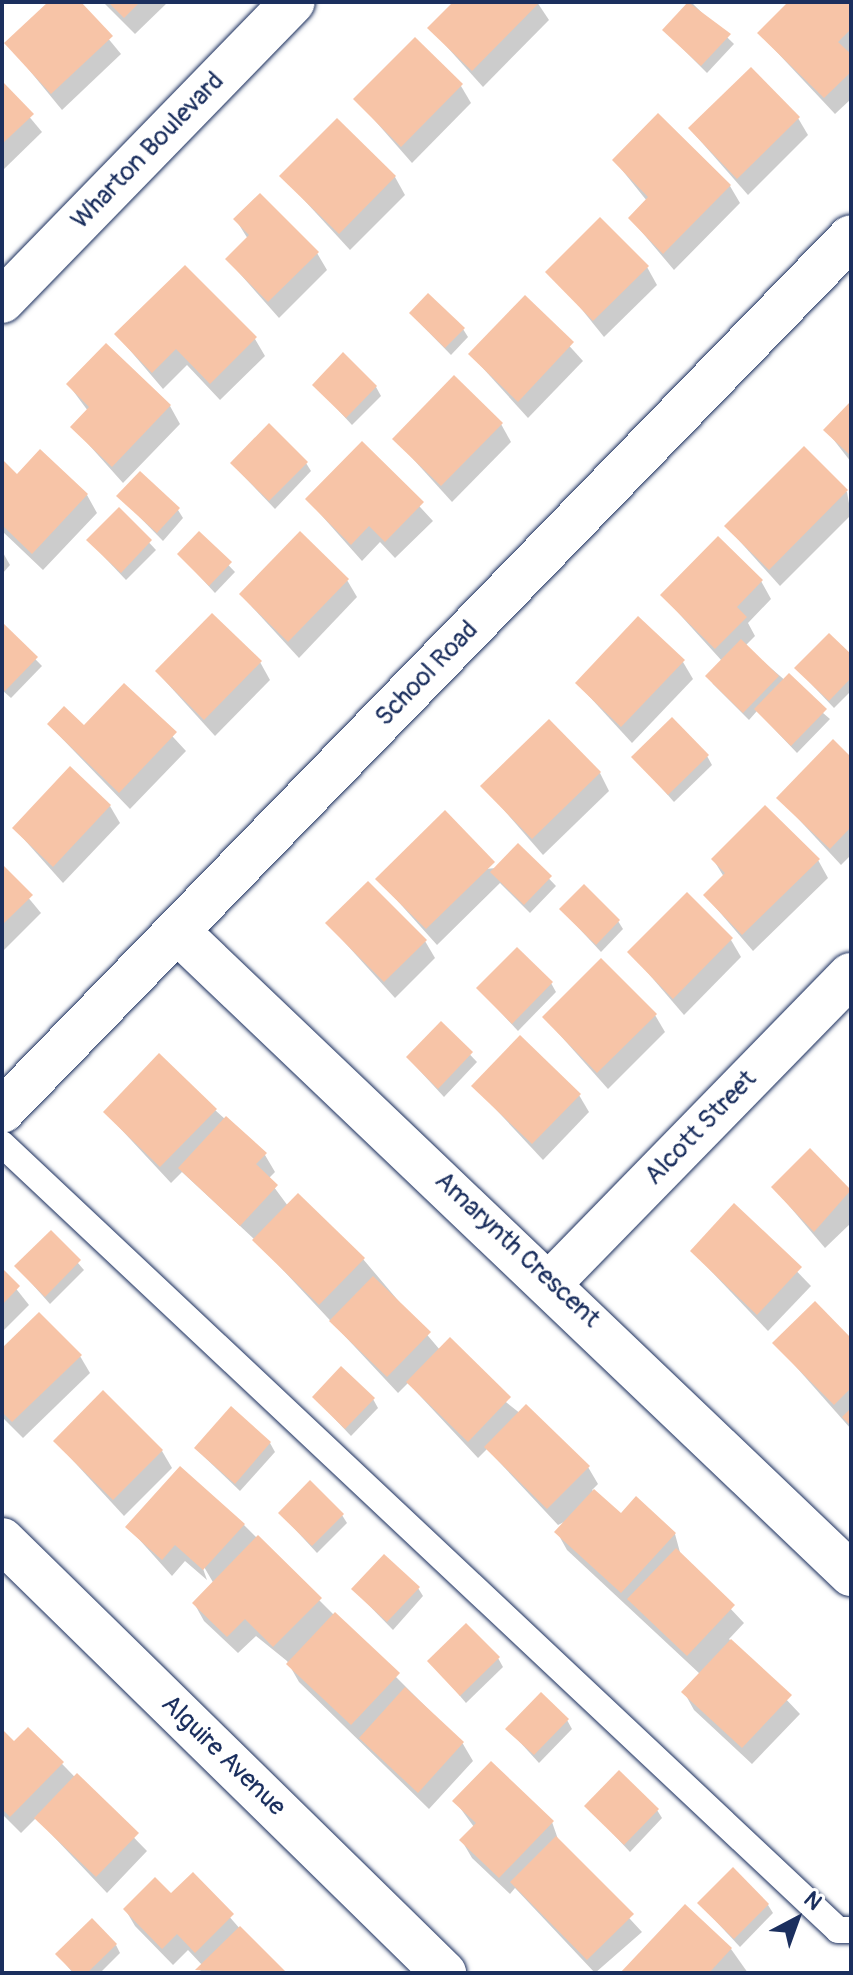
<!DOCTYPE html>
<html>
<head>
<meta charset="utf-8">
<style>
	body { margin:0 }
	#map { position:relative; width:853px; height:1975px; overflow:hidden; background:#fff; font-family:Pangolin,sans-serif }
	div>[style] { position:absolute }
	.shadow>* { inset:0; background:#0003 }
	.building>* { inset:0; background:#f7c4a7 }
	.roads { filter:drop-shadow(0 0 2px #1b2f5e) drop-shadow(0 0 2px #1b2f5e) }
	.lane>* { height:26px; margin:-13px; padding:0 13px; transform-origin:13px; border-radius:13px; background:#fff }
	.street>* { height:44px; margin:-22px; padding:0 22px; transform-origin:22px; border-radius:22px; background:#fff }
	span { translate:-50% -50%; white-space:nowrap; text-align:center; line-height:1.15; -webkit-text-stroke:6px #fff; paint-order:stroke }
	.street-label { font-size:26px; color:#1b2f5e }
	.frame { position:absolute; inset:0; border:4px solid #1b2f5e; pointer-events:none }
	.north { position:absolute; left:757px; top:1879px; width:80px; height:80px; -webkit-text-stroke:6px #fff; paint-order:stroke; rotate:41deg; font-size:22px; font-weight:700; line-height:32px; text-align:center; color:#1b2f5e }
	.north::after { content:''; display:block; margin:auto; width:28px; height:36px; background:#1b2f5e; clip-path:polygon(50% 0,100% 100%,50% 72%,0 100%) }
</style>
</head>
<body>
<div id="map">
	<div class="shadow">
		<i style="clip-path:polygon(51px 2px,78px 2px,121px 54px,62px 110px,7px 43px)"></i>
		<i style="clip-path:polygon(103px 2px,168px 2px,135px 34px)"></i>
		<i style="clip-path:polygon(456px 2px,537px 2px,549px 20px,483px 87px,430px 28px)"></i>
		<i style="clip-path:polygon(691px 2px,734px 44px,707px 73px,664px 30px)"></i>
		<i style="clip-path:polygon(790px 2px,851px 5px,851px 99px,835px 114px,760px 34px)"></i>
		<i style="clip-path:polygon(2px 84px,42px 132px,2px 171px)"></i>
		<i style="clip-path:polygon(461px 86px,471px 103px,412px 163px,356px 99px)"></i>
		<i style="clip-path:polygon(798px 118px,808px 135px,748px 195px,690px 129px)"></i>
		<i style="clip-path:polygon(614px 160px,730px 186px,740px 203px,674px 270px,630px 218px,647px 201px)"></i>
		<i style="clip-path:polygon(282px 176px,395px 177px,405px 195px,350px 250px)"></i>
		<i style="clip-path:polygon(236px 220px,317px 253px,327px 270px,279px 318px,227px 259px,248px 239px)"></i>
		<i style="clip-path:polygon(647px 267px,657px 285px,604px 337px,550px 270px)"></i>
		<i style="clip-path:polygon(525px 297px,583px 361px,528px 418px,471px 355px)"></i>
		<i style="clip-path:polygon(411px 314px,463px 329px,468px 337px,451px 355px)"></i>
		<i style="clip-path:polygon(117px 335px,255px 339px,265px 356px,220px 400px,187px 365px,163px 389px)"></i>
		<i style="clip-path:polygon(68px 384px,170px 406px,180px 424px,123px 483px,73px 427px,88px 411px)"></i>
		<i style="clip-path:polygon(315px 385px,376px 387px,381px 396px,352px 425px)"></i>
		<i style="clip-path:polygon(851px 404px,851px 462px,826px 430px)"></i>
		<i style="clip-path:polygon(501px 424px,511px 442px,452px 502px,395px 439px)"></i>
		<i style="clip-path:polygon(362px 444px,433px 521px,395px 558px,380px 542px,362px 561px,307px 499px)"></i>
		<i style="clip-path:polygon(804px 449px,847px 492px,851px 515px,780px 586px,727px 527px)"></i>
		<i style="clip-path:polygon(2px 462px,18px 476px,87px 495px,97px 513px,43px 570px,2px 531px)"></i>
		<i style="clip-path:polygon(306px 463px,311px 471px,275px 509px,232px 464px)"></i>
		<i style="clip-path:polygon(119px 496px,178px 510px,183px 518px,163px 541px)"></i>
		<i style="clip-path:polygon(119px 510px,156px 550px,126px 580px,89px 541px)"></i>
		<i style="clip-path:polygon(199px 534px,235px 572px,215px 593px,179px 554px)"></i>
		<i style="clip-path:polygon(2px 551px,10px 565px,2px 574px)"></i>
		<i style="clip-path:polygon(347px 580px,357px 597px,299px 658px,241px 595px)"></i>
		<i style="clip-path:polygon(761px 581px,771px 599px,748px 623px,755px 636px,745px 646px,830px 719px,797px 753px,757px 711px,749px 720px,713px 684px,708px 676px,722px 661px,663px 596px)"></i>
		<i style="clip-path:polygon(2px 625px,42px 666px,11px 698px,2px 690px)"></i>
		<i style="clip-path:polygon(851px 657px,851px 691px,834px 708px,797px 669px)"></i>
		<i style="clip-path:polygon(260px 662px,270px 680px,215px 736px,157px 672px)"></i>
		<i style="clip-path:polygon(683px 662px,693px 679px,632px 743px,577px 683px)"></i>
		<i style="clip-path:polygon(125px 685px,186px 751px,130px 809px,49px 725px,84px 728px)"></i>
		<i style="clip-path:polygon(707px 756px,712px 765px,674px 802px,634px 757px)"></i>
		<i style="clip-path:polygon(851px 760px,851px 855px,841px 865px,779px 798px)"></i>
		<i style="clip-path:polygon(600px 773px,609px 791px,543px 855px,483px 786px)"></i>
		<i style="clip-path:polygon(110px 806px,120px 823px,63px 883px,14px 828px)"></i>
		<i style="clip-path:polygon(518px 846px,556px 886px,530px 913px,500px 883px,437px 945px,378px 879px,496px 868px)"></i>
		<i style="clip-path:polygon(713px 859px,818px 860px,828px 878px,753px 951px,705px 895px,724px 877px)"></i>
		<i style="clip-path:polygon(2px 866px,41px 913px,2px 952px)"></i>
		<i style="clip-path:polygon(561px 909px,618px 921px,623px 929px,601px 952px)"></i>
		<i style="clip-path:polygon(328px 924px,425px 941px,435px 958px,395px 998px)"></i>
		<i style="clip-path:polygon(731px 940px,741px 957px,684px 1015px,630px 952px)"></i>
		<i style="clip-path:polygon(551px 983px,556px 992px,518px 1031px,478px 988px)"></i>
		<i style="clip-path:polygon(655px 1015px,665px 1032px,608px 1089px,544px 1017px)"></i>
		<i style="clip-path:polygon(441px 1024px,477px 1062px,444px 1097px,408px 1058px)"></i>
		<i style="clip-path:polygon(474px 1086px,579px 1095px,589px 1112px,543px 1160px)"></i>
		<i style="clip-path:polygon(215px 1110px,265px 1155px,275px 1172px,268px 1179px,288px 1206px,363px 1259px,440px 1350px,588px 1467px,598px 1484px,592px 1490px,621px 1516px,675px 1534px,681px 1556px,744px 1623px,729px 1639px,800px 1714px,752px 1764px,694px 1710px,684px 1692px,700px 1674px,567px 1550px,557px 1532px,568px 1520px,558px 1525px,487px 1449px,478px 1458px,408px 1383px,398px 1393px,254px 1239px,182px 1172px,171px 1183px,105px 1112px)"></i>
		<i style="clip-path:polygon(810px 1151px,851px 1193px,851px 1223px,825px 1248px,773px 1187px)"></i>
		<i style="clip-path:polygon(734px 1206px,811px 1286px,768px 1331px,692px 1251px)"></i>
		<i style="clip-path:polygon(51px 1232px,84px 1270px,50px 1304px,17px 1267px)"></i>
		<i style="clip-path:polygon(2px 1271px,29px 1305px,2px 1332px)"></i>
		<i style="clip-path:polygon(851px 1341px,851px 1429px,775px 1343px)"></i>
		<i style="clip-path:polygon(2px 1351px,80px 1356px,90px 1373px,23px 1438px,2px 1417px)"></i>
		<i style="clip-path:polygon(314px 1397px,373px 1399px,378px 1408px,351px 1436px)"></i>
		<i style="clip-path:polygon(55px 1441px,162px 1451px,172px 1468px,124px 1516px)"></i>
		<i style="clip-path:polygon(270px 1443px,275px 1452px,240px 1491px,196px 1449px)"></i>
		<i style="clip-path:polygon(280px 1513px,342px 1515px,347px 1523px,317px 1553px)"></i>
		<i style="clip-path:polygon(244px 1525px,463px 1744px,473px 1761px,429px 1809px,299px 1682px,287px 1661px,256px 1636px,238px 1653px,204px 1621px,194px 1603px,214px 1584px,200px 1560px,207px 1580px,185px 1561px,172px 1576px,128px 1527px)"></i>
		<i style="clip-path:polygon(418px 1588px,423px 1596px,393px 1630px,354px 1590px)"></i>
		<i style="clip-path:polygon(498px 1658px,503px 1667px,466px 1703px,430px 1661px)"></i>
		<i style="clip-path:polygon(567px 1720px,572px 1729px,539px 1763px,508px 1729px)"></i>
		<i style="clip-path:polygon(28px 1729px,147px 1851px,107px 1893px,36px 1818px,21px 1833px,2px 1814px,2px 1732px,14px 1744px)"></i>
		<i style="clip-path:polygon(455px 1801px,552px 1822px,559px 1842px,642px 1932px,595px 1973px,515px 1888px,510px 1894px,472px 1858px,462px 1841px,474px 1827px)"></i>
		<i style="clip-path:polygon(587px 1806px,657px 1810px,662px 1818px,630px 1852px)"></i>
		<i style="clip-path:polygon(193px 1875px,241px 1930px,284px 1973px,199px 1973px,203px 1966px,188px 1950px,173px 1965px,135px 1926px,125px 1909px,171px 1896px)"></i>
		<i style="clip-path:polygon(699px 1903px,768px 1905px,773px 1913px,740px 1947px)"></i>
		<i style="clip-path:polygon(116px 1945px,120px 1953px,100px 1973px,73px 1973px,58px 1955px)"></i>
		<i style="clip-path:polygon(731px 1949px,748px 1973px,623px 1973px)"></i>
	</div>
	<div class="building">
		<i style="clip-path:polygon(48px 2px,81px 2px,113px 36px,51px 94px,4px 43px)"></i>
		<i style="clip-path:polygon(108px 2px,140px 2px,124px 18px)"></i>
		<i style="clip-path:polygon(453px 2px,540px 2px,472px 71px,427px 28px)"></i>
		<i style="clip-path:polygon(688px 2px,731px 34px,701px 66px,662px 30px)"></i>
		<i style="clip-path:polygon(788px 2px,851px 2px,851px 29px,838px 42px,851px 54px,851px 72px,824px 98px,757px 33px)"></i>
		<i style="clip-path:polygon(415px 37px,463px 84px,401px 147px,353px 99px)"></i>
		<i style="clip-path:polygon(751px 67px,800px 117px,737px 179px,688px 128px)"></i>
		<i style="clip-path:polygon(2px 81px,34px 114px,2px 144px)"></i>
		<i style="clip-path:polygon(658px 113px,731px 185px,663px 254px,628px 218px,648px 197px,612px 160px)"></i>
		<i style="clip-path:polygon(337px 118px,396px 176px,339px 234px,279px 176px)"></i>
		<i style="clip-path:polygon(260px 193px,319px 252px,268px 302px,225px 259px,249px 235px,233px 219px)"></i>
		<i style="clip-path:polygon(600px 217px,649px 266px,593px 321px,545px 272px)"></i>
		<i style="clip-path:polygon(185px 265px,257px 337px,210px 384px,176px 349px,152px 373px,114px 334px)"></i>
		<i style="clip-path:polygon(428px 293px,465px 328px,445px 348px,409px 313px)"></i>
		<i style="clip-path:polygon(525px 295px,574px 342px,518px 402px,468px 354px)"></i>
		<i style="clip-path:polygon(106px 343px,171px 405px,112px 467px,70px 427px,89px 407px,66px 384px)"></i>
		<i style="clip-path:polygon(343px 352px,377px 386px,346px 418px,312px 385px)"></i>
		<i style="clip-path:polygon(454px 375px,503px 423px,441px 486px,392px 439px)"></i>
		<i style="clip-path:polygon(851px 401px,851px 456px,823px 430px)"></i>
		<i style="clip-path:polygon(269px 423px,308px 462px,269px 501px,230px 463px)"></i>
		<i style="clip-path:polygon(362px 441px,424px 502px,385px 542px,369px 526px,351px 545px,305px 499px)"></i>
		<i style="clip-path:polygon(804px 446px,848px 490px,769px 570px,724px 526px)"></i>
		<i style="clip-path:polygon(40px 449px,88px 494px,32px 554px,2px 525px,2px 459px,17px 474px)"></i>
		<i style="clip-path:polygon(140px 471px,180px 508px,157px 533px,116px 496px)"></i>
		<i style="clip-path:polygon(119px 507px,152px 540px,121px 573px,86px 540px)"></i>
		<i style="clip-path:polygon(199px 531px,232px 562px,209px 586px,177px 554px)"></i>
		<i style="clip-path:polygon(300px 531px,349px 579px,288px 642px,239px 594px)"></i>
		<i style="clip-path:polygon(718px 536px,763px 580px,737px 607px,747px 617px,715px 649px,660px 595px)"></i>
		<i style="clip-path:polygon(212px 613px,262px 661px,204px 720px,155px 671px)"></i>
		<i style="clip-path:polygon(638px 616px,685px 660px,621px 727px,575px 683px)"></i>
		<i style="clip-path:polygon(2px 622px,38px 657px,5px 691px,2px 688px)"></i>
		<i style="clip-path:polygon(829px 633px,851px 654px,851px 678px,829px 701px,794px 668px)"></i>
		<i style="clip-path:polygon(741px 639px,779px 676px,743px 713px,705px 676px)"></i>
		<i style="clip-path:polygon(789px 673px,827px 709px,791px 746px,754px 709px)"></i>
		<i style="clip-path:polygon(124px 683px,177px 732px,119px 793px,47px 724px,64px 706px,84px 725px)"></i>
		<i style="clip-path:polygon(672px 717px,709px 755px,668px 795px,631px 757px)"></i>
		<i style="clip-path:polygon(549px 719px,601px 772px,532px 839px,480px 786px)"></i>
		<i style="clip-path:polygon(833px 739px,851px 757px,851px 827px,830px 849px,776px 798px)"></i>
		<i style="clip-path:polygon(70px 766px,111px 805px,53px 867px,12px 828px)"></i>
		<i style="clip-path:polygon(765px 805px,820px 859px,742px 935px,703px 895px,725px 873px,711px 859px)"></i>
		<i style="clip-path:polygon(445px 810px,495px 862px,426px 929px,375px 879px)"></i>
		<i style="clip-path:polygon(518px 843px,552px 876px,524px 905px,490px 872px)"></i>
		<i style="clip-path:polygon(2px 864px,33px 895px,2px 925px)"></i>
		<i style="clip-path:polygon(368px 881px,427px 940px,384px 982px,325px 923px)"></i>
		<i style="clip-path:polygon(584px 884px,620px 920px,596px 945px,559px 909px)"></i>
		<i style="clip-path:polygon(687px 892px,733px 938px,673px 999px,627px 952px)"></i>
		<i style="clip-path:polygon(517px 947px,553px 982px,512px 1024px,476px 988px)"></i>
		<i style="clip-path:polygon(601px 958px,657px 1014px,597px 1073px,542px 1017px)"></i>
		<i style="clip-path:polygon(441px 1021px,473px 1052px,438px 1089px,406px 1057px)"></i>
		<i style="clip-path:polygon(520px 1035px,581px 1094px,532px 1144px,471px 1086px)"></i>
		<i style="clip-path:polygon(159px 1053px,217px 1109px,160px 1167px,103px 1112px)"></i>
		<i style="clip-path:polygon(226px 1116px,267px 1153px,256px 1164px,278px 1185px,240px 1226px,178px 1168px)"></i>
		<i style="clip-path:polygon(810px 1148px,851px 1190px,814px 1232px,771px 1187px)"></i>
		<i style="clip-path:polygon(298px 1193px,365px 1258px,319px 1305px,252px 1240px)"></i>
		<i style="clip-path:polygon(734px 1203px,802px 1267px,757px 1315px,690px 1251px)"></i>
		<i style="clip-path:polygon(51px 1230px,81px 1260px,45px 1297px,14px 1266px)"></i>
		<i style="clip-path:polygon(2px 1268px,20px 1286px,2px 1305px)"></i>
		<i style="clip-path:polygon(373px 1276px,431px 1332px,387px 1377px,329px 1321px)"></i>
		<i style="clip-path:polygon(815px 1301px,851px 1338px,851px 1388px,834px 1405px,772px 1343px)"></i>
		<i style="clip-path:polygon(39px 1312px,82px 1355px,12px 1422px,2px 1412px,2px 1348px)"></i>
		<i style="clip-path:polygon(450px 1337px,511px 1397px,468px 1442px,406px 1382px)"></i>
		<i style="clip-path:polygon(341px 1366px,375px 1398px,345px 1429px,312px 1397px)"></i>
		<i style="clip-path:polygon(103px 1390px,163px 1450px,113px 1500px,53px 1441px)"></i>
		<i style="clip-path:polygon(526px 1404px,590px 1466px,547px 1509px,484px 1447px)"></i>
		<i style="clip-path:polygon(231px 1406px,271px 1442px,235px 1484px,194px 1448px)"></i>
		<i style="clip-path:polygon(851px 1408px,851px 1426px,842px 1417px)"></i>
		<i style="clip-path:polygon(180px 1466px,245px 1524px,203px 1570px,175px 1545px,162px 1560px,125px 1527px)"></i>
		<i style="clip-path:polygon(310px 1480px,344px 1514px,312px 1546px,278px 1513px)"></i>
		<i style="clip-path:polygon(594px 1489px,621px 1513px,636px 1496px,676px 1533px,621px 1593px,554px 1532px)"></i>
		<i style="clip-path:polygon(258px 1535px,322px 1598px,273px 1647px,245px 1619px,227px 1637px,192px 1603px)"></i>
		<i style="clip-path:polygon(676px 1548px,735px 1605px,687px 1656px,627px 1599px)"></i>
		<i style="clip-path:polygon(384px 1554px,420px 1587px,387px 1622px,351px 1589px)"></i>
		<i style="clip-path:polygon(335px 1612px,400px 1673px,351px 1725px,286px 1664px)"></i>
		<i style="clip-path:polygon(466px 1623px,500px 1657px,460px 1696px,427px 1661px)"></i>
		<i style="clip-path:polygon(731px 1639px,792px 1695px,742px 1748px,681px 1692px)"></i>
		<i style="clip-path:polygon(405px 1687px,464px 1742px,418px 1793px,359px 1738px)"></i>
		<i style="clip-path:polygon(541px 1692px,569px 1719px,534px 1755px,505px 1729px)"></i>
		<i style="clip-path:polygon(28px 1727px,64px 1762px,10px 1817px,2px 1809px,2px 1729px,14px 1741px)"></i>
		<i style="clip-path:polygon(491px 1761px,554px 1821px,499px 1878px,459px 1840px,476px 1823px,452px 1801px)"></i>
		<i style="clip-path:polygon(619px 1770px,659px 1809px,624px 1845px,584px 1806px)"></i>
		<i style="clip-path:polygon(77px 1773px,139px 1833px,96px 1877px,34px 1818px)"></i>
		<i style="clip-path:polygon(556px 1836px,634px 1914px,587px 1960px,510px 1882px)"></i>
		<i style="clip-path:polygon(733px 1867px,769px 1904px,734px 1939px,697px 1903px)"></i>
		<i style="clip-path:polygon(193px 1872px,234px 1914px,195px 1953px,177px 1934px,162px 1949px,123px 1909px,155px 1877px,171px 1893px)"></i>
		<i style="clip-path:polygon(685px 1904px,732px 1948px,709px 1973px,620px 1973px)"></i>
		<i style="clip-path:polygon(92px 1918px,117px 1944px,87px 1973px,74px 1973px,55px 1954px)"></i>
		<i style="clip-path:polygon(240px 1926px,287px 1973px,195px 1970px)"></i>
	</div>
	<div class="roads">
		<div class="lane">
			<i style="left:2px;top:1144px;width:1147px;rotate:43.23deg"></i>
			<i style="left:838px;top:1930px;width:13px"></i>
		</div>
		<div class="street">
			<i style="left:2px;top:301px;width:417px;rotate:-45.8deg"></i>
			<i style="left:177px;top:931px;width:932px;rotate:43.65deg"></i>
			<i style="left:2px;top:1111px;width:1218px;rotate:-45.83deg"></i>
			<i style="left:551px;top:1282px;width:429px;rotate:-45.7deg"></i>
			<i style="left:2px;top:1540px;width:619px;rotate:44.41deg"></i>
		</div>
	</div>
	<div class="street-label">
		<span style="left:148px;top:151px;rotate:-46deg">Wharton Boulevard</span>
		<span style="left:427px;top:674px;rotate:-46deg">School Road</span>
		<span style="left:701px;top:1128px;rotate:-46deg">Alcott Street</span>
		<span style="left:517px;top:1250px;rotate:43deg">Amarynth Crescent</span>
		<span style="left:223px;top:1756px;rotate:44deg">Alguire Avenue</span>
	</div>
	<div class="frame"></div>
	<div class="north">N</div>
</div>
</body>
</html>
